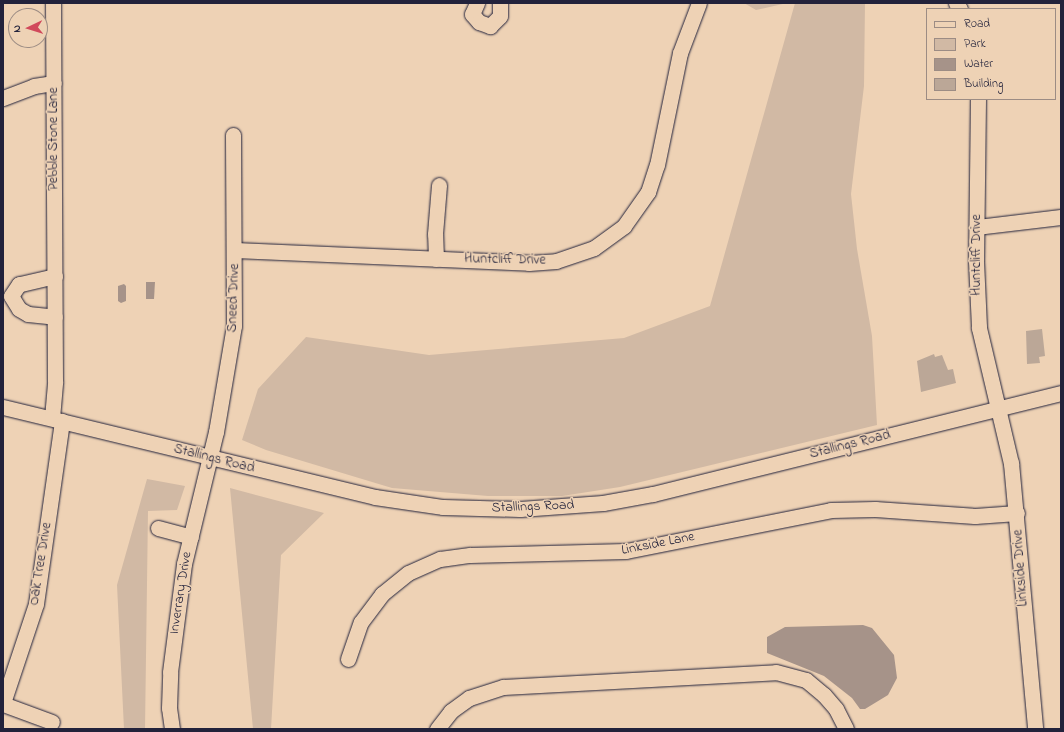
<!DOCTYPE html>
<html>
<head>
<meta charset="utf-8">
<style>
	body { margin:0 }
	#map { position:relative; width:1064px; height:732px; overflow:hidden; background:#eed2b5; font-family:"Indie Flower",sans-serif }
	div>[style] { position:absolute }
	.green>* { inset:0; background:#d1b9a4 }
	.water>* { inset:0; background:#a69389 }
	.building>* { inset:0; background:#bba797 }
	.roads { filter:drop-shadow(0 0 1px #22223b) drop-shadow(0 0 1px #22223b) }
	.minor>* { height:15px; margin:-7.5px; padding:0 7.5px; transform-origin:7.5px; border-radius:7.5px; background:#eed2b5 }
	span { translate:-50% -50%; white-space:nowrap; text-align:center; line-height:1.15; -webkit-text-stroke:3px #eed2b5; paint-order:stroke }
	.street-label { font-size:14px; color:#22223b }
	.frame { position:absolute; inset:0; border:4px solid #22223b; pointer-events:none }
	.legend { position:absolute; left:926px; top:8px; width:130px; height:92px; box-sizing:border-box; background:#eed2b5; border:1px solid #9c8c84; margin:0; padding:5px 7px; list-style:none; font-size:12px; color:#22223b }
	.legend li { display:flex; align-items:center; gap:8px; height:20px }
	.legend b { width:20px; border:1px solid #9c8c84 }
	.north { position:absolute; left:8px; top:8px; width:40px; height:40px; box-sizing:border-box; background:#eed2b5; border:1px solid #9c8c84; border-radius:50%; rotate:266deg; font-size:11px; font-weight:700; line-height:16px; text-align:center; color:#22223b }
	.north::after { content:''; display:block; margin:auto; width:14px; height:18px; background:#d1495b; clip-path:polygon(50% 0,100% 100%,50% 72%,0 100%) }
</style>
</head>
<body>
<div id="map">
	<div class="green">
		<i style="clip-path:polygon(744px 3px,787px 3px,756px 10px)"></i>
		<i style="clip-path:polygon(795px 3px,865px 3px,864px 86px,851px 194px,857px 249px,872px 336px,877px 425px,620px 487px,562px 496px,488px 496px,392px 488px,266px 450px,242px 440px,258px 389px,306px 337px,429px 355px,624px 338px,710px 306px)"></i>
		<i style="clip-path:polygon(147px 479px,185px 486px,177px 510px,148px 511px,145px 729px,124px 729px,117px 585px)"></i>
		<i style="clip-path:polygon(230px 488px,324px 513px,281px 555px,271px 729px,253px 729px)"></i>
	</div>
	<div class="water">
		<i style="clip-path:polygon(146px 282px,155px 282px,154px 299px,146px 299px)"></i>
		<i style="clip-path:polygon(124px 284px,126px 286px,126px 301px,121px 303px,118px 301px,118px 286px)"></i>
		<i style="clip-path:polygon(863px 625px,872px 628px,894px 655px,897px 678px,888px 695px,865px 709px,860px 709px,852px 698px,824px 676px,767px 653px,767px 637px,785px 627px)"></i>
	</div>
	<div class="building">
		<i style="clip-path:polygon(1042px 329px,1045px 356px,1039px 357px,1040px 363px,1027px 364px,1026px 331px)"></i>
		<i style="clip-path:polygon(934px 354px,935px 357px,942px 355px,948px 370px,953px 369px,956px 383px,921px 392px,917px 361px)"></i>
	</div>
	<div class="roads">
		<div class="minor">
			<i style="left:477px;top:3px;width:12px;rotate:114deg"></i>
			<i style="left:472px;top:14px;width:11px;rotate:49deg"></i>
			<i style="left:479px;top:22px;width:12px;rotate:20deg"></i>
			<i style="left:490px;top:26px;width:14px;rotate:-45deg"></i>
			<i style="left:500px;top:16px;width:13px;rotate:-90deg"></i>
			<i style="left:956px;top:3px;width:7px;rotate:56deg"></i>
			<i style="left:3px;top:98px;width:33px;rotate:-21deg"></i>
			<i style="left:34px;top:86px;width:20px;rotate:-9deg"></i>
			<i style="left:978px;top:99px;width:162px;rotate:90.7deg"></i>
			<i style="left:976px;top:261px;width:67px;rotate:87.4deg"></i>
			<i style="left:979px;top:328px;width:139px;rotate:76.7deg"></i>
			<i style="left:1011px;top:463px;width:267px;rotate:84.8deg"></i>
			<i style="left:977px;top:227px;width:85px;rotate:-6.8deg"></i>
			<i style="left:235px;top:250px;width:294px;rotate:2.5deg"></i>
			<i style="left:529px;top:263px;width:27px;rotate:-4deg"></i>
			<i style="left:556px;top:261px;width:40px;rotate:-18.9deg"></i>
			<i style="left:594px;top:248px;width:37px;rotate:-36deg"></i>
			<i style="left:624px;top:226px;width:42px;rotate:-54.8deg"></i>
			<i style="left:648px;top:192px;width:28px;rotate:-72deg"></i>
			<i style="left:657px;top:165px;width:114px;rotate:-78.4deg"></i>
			<i style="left:680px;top:53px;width:53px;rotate:-69.2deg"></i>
			<i style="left:436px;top:259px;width:25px;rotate:-92deg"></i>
			<i style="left:435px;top:234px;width:49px;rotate:-85.3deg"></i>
			<i style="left:55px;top:276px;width:37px;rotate:167deg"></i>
			<i style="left:19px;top:284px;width:14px;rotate:124deg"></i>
			<i style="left:11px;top:296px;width:15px;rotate:58deg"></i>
			<i style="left:19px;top:309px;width:10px;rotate:29deg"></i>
			<i style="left:28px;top:314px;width:27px;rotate:6deg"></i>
			<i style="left:3px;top:407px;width:383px;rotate:13.6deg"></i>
			<i style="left:375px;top:497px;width:69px;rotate:8.4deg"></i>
			<i style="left:443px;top:507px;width:77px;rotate:1.5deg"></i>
			<i style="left:520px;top:509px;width:83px;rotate:-4.1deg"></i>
			<i style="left:603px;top:503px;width:51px;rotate:-10.2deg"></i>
			<i style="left:653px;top:494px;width:420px;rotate:-13.9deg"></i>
			<i style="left:52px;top:418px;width:37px;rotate:-85deg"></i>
			<i style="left:55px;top:381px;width:378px;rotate:-90.3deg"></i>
			<i style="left:158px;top:528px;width:34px;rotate:15deg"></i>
			<i style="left:348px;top:659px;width:39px;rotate:-71deg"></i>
			<i style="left:361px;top:622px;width:35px;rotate:-53deg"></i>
			<i style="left:382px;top:594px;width:33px;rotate:-39deg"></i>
			<i style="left:408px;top:573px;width:35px;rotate:-24deg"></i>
			<i style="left:440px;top:559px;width:30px;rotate:-8deg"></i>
			<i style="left:470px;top:555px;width:156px;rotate:-1.5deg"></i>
			<i style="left:626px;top:551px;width:209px;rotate:-11.3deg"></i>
			<i style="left:831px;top:510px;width:44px;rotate:-1.3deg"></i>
			<i style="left:875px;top:509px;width:100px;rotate:4deg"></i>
			<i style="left:975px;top:516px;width:42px;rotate:-4.1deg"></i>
			<i style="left:3px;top:703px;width:104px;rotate:-71.6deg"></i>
			<i style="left:36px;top:604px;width:185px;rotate:-81.9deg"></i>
			<i style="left:3px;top:704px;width:52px;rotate:20.2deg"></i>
			<i style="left:172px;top:729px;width:21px;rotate:-98deg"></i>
			<i style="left:169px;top:708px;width:36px;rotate:-88deg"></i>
			<i style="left:170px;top:672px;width:109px;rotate:-82.6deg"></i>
			<i style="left:184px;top:564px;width:136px;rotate:-76.4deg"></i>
			<i style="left:216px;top:432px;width:108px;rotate:-80.4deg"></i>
			<i style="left:234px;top:326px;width:191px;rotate:-90.3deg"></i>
			<i style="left:437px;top:729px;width:23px;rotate:-52deg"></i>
			<i style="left:451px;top:711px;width:22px;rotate:-36deg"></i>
			<i style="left:469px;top:698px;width:36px;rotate:-18deg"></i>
			<i style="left:503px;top:687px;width:273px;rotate:-3.1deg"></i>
			<i style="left:776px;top:672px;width:31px;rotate:15deg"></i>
			<i style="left:806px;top:680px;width:23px;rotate:40deg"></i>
			<i style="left:824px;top:695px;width:18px;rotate:49deg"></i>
			<i style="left:836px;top:709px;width:22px;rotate:63deg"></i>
		</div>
	</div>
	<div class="street-label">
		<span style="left:54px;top:139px;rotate:-90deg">Pebble Stone Lane</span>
		<span style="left:977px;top:255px;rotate:-90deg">Huntcliff Drive</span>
		<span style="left:505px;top:260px;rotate:1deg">Huntcliff Drive</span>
		<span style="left:234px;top:298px;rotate:-88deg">Sneed Drive</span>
		<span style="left:850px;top:445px;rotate:-14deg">Stallings Road</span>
		<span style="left:214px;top:459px;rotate:14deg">Stallings Road</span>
		<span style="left:533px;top:507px;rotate:-2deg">Stallings Road</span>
		<span style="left:658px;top:544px;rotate:-11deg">Linkside Lane</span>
		<span style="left:41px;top:564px;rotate:-81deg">Oak Tree Drive</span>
		<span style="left:1021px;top:568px;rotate:-94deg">Linkside Drive</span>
		<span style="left:181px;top:593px;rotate:-81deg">Inverrary Drive</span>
	</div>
	<div class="frame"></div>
	<ul class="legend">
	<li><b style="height:5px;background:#eed2b5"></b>Road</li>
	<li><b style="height:11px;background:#d1b9a4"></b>Park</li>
	<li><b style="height:11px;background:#a69389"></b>Water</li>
	<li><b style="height:11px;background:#bba797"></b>Building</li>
	</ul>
	<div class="north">N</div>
</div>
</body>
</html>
